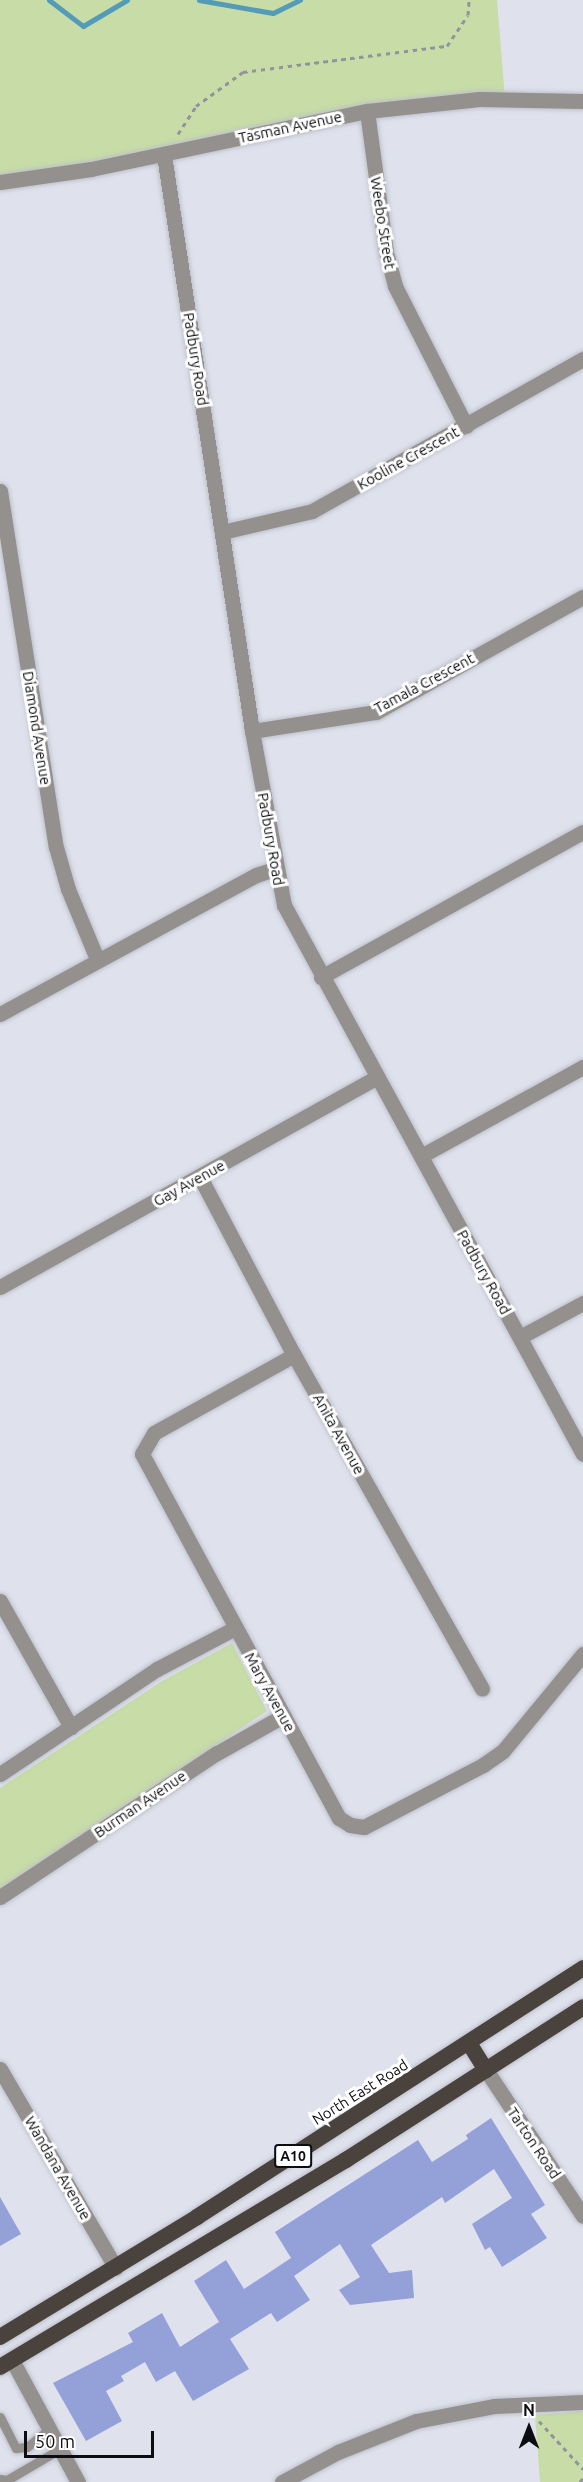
<!DOCTYPE html>
<html>
<head>
<meta charset="utf-8">
<style>
	body { margin:0 }
	#map { position:relative; width:583px; height:2482px; overflow:hidden; background:#dfe2ed; font-family:Ubuntu,sans-serif }
	div>[style] { position:absolute }
	.green>* { inset:0; background:#c7dca6 }
	.stream>* { height:5px; margin:-2.5px; padding:0 2.5px; transform-origin:2.5px; border-radius:2.5px; background:#539bb7 }
	.building>* { inset:0; background:#94a1d9 }
	.path>* { height:3px; margin-top:-1.5px; transform-origin:0; background:repeating-linear-gradient(90deg,#92949c 0 4.5px,transparent 0 9px) }
	.roads { filter:drop-shadow(0 0 2px #bdc0ca) drop-shadow(0 0 2px #bdc0ca) }
	.service>* { height:9px; margin:-4.5px; padding:0 4.5px; transform-origin:4.5px; border-radius:4.5px; background:#94908d }
	.minor>* { height:15px; margin:-7.5px; padding:0 7.5px; transform-origin:7.5px; border-radius:7.5px; background:#94908d }
	.tertiary>* { height:15px; margin:-7.5px; padding:0 7.5px; transform-origin:7.5px; border-radius:7.5px; background:#94908d }
	.trunk>* { height:16px; margin:-8px; padding:0 8px; transform-origin:8px; border-radius:8px; background:#4a423c }
	span { translate:-50% -50%; white-space:nowrap; text-align:center; line-height:1.15; -webkit-text-stroke:6px #fff; paint-order:stroke }
	.shield-label span { padding:2px 4px; background:#fff; border:2px solid; border-radius:4px; -webkit-text-stroke-width:0 }
	.shield-label { font-size:14px; color:#0c0d11; font-weight:700 }
	.street-label { font-size:15px; color:#0c0d11 }
	.north { position:absolute; left:499px; top:2398px; width:60px; height:60px; -webkit-text-stroke:4px #fff; paint-order:stroke; rotate:0deg; font-size:16px; font-weight:700; line-height:24px; text-align:center; color:#0c0d11 }
	.north::after { content:''; display:block; margin:auto; width:21px; height:27px; background:#0c0d11; clip-path:polygon(50% 0,100% 100%,50% 72%,0 100%) }
	.scale { position:absolute; left:24px; top:2431px; width:130px; height:27px; box-sizing:border-box; border:3px solid #0c0d11; border-top:0; padding-left:8px; font-size:18px; line-height:21px; white-space:nowrap; color:#0c0d11; -webkit-text-stroke:4px #fff; paint-order:stroke }
</style>
</head>
<body>
<div id="map">
	<div class="green">
		<i style="clip-path:polygon(0 0,497px 0,505px 99px,367px 111px,0 180px)"></i>
		<i style="clip-path:polygon(232px 1643px,267px 1711px,0 1888px,0 1788px,162px 1681px)"></i>
		<i style="clip-path:polygon(583px 2411px,583px 2482px,540px 2482px,535px 2415px)"></i>
	</div>
	<div class="stream">
		<i style="left:49px;top:0;width:43px;rotate:37.4deg"></i>
		<i style="left:83px;top:26px;width:51px;rotate:-30.6deg"></i>
		<i style="left:199px;top:0;width:75px;rotate:10deg"></i>
		<i style="left:273px;top:13px;width:30px;rotate:-26deg"></i>
	</div>
	<div class="building">
		<i style="clip-path:polygon(491px 2118px,545px 2205px,531px 2214px,547px 2238px,502px 2267px,490px 2247px,485px 2250px,472px 2224px,512px 2198px,494px 2169px,445px 2203px,442px 2197px,371px 2245px,389px 2273px,412px 2270px,414px 2298px,350px 2305px,339px 2290px,360px 2277px,340px 2244px,294px 2276px,310px 2300px,277px 2322px,271px 2313px,230px 2339px,249px 2369px,193px 2401px,175px 2371px,156px 2382px,145px 2362px,121px 2376px,124px 2381px,106px 2391px,122px 2421px,86px 2441px,53px 2383px,133px 2342px,128px 2333px,162px 2313px,180px 2347px,219px 2322px,194px 2281px,226px 2260px,244px 2289px,291px 2258px,275px 2232px,418px 2140px,432px 2162px,468px 2139px,466px 2135px)"></i>
		<i style="clip-path:polygon(0 2197px,21px 2234px,0 2246px)"></i>
	</div>
	<div class="path">
		<i style="left:178px;top:134px;width:33px;rotate:-57deg"></i>
		<i style="left:196px;top:106px;width:58px;rotate:-35.9deg"></i>
		<i style="left:243px;top:72px;width:206px;rotate:-7.3deg"></i>
		<i style="left:447px;top:46px;width:37px;rotate:-56deg"></i>
		<i style="left:468px;top:15px;width:15px;rotate:-86deg"></i>
		<i style="left:539px;top:2421px;width:65px;rotate:47.5deg"></i>
		<i style="left:580px;top:2482px;width:5px;rotate:-53deg"></i>
	</div>
	<div class="roads">
		<div class="service">
			<i style="left:0;top:2417px;width:35px;rotate:63deg"></i>
			<i style="left:16px;top:2448px;width:11px;rotate:-5deg"></i>
			<i style="left:27px;top:2447px;width:28px;rotate:-39deg"></i>
			<i style="left:0;top:2479px;width:7px;rotate:8deg"></i>
			<i style="left:7px;top:2480px;width:61px;rotate:-30.3deg"></i>
		</div>
		<div class="minor">
			<i style="left:367px;top:111px;width:142px;rotate:82.3deg"></i>
			<i style="left:386px;top:252px;width:35px;rotate:75deg"></i>
			<i style="left:395px;top:286px;width:157px;rotate:63.1deg"></i>
			<i style="left:164px;top:155px;width:583px;rotate:81.31deg"></i>
			<i style="left:252px;top:731px;width:177px;rotate:79.6deg"></i>
			<i style="left:284px;top:905px;width:625px;rotate:61.43deg"></i>
			<i style="left:0;top:182px;width:92px;rotate:-8.1deg"></i>
			<i style="left:91px;top:169px;width:282px;rotate:-11.9deg"></i>
			<i style="left:367px;top:111px;width:113px;rotate:-6.1deg"></i>
			<i style="left:479px;top:99px;width:104px;rotate:1.1deg"></i>
			<i style="left:0;top:491px;width:360px;rotate:81.1deg"></i>
			<i style="left:56px;top:847px;width:44px;rotate:74.1deg"></i>
			<i style="left:68px;top:889px;width:76px;rotate:67.5deg"></i>
			<i style="left:222px;top:532px;width:92px;rotate:-13.1deg"></i>
			<i style="left:312px;top:511px;width:311px;rotate:-29.3deg"></i>
			<i style="left:252px;top:731px;width:125px;rotate:-8.7deg"></i>
			<i style="left:376px;top:712px;width:237px;rotate:-29.1deg"></i>
			<i style="left:321px;top:977px;width:299px;rotate:-29deg"></i>
			<i style="left:0;top:1014px;width:291px;rotate:-28.5deg"></i>
			<i style="left:256px;top:875px;width:19px;rotate:-18deg"></i>
			<i style="left:421px;top:1156px;width:185px;rotate:-28.8deg"></i>
			<i style="left:200px;top:1177px;width:201px;rotate:62.2deg"></i>
			<i style="left:294px;top:1355px;width:383px;rotate:60.6deg"></i>
			<i style="left:0;top:1287px;width:432px;rotate:-29.1deg"></i>
			<i style="left:520px;top:1337px;width:72px;rotate:-28.4deg"></i>
			<i style="left:294px;top:1355px;width:160px;rotate:150.9deg"></i>
			<i style="left:154px;top:1433px;width:24px;rotate:120deg"></i>
			<i style="left:142px;top:1454px;width:414px;rotate:61.6deg"></i>
			<i style="left:339px;top:1818px;width:13px;rotate:32deg"></i>
			<i style="left:350px;top:1825px;width:14px;rotate:8deg"></i>
			<i style="left:364px;top:1827px;width:134px;rotate:-27.5deg"></i>
			<i style="left:483px;top:1765px;width:24px;rotate:-35deg"></i>
			<i style="left:503px;top:1751px;width:126px;rotate:-50.5deg"></i>
			<i style="left:0;top:1601px;width:145px;rotate:60.6deg"></i>
			<i style="left:0;top:1774px;width:189px;rotate:-33.8deg"></i>
			<i style="left:157px;top:1669px;width:88px;rotate:-27.7deg"></i>
			<i style="left:0;top:1897px;width:260px;rotate:-33.6deg"></i>
			<i style="left:217px;top:1753px;width:76px;rotate:-29.3deg"></i>
			<i style="left:12px;top:2360px;width:139px;rotate:61.6deg"></i>
			<i style="left:282px;top:2482px;width:64px;rotate:-28.2deg"></i>
			<i style="left:338px;top:2452px;width:84px;rotate:-21.7deg"></i>
			<i style="left:416px;top:2421px;width:79px;rotate:-10.9deg"></i>
			<i style="left:494px;top:2406px;width:89px;rotate:-2.6deg"></i>
		</div>
		<div class="tertiary">
			<i style="left:0;top:2069px;width:230px;rotate:59.8deg"></i>
			<i style="left:486px;top:2070px;width:175px;rotate:56.4deg"></i>
		</div>
		<div class="trunk">
			<i style="left:469px;top:2043px;width:32px;rotate:58deg"></i>
			<i style="left:0;top:2337px;width:231px;rotate:-31.3deg"></i>
			<i style="left:197px;top:2217px;width:459px;rotate:-32.8deg"></i>
			<i style="left:0;top:2367px;width:403px;rotate:-30.9deg"></i>
			<i style="left:346px;top:2160px;width:282px;rotate:-32.8deg"></i>
		</div>
	</div>
	<div class="shield-label">
		<span style="left:293px;top:2156px">A10</span>
	</div>
	<div class="street-label">
		<span style="left:290px;top:127px;rotate:-12deg">Tasman Avenue</span>
		<span style="left:383px;top:223px;rotate:81deg">Weebo Street</span>
		<span style="left:196px;top:359px;rotate:81deg">Padbury Road</span>
		<span style="left:408px;top:458px;rotate:-29deg">Kooline Crescent</span>
		<span style="left:424px;top:683px;rotate:-28deg">Tamala Crescent</span>
		<span style="left:37px;top:728px;rotate:81deg">Diamond Avenue</span>
		<span style="left:271px;top:839px;rotate:80deg">Padbury Road</span>
		<span style="left:189px;top:1183px;rotate:-29deg">Gay Avenue</span>
		<span style="left:484px;top:1272px;rotate:61deg">Padbury Road</span>
		<span style="left:339px;top:1434px;rotate:61deg">Anita Avenue</span>
		<span style="left:270px;top:1692px;rotate:61deg">Mary Avenue</span>
		<span style="left:140px;top:1804px;rotate:-34deg">Burman Avenue</span>
		<span style="left:360px;top:2092px;rotate:-32deg">North East Road</span>
		<span style="left:534px;top:2143px;rotate:56deg">Tarton Road</span>
		<span style="left:58px;top:2168px;rotate:60deg">Wandana Avenue</span>
	</div>
	<div class="north">N</div>
	<div class="scale">50 m</div>
</div>
</body>
</html>
